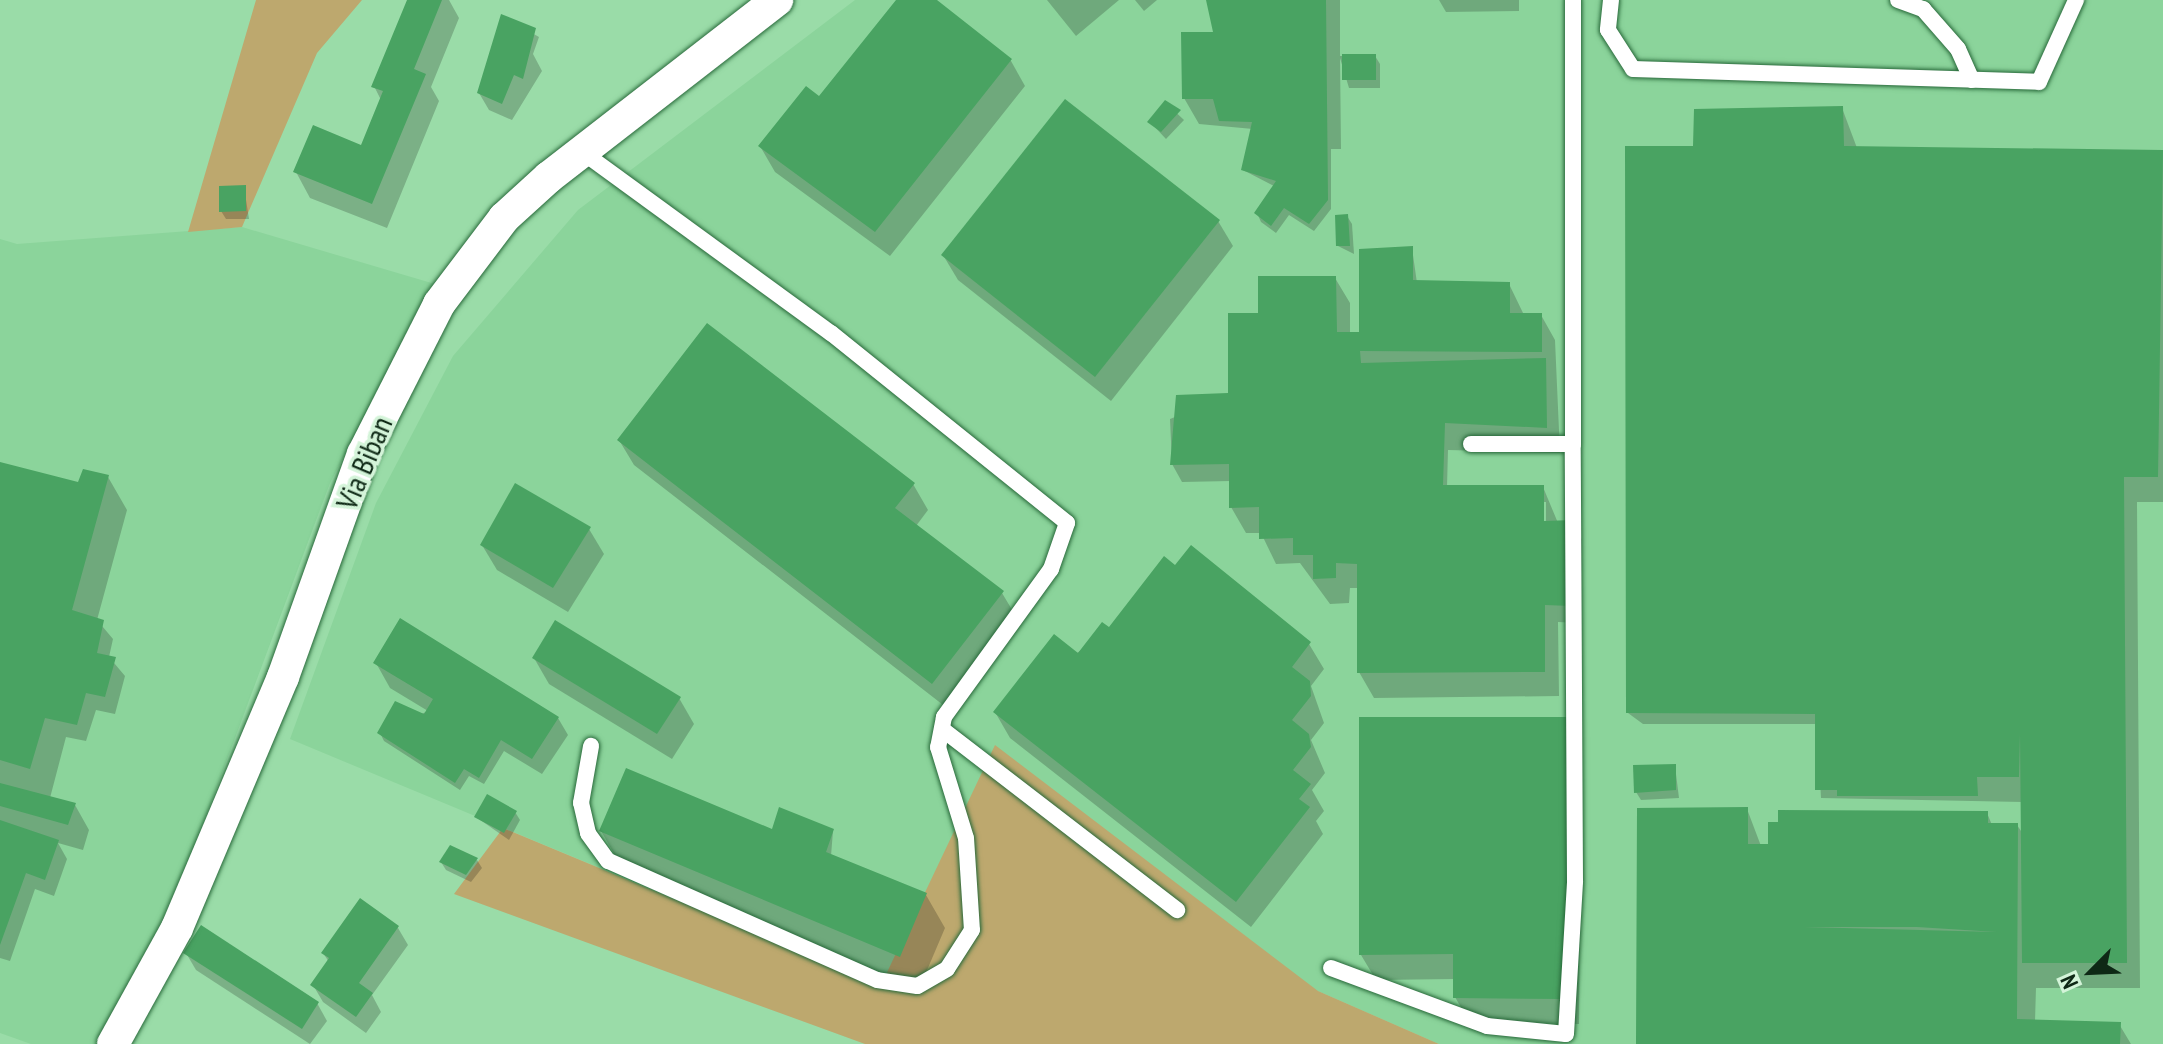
<!DOCTYPE html>
<html>
<head>
<meta charset="utf-8">
<style>
	body { margin:0 }
	#map { position:relative; width:2163px; height:1044px; overflow:hidden; background:#9adca8; font-family:"PT Sans Narrow",sans-serif }
	div>[style] { position:absolute }
	.built>* { inset:0; background:#8bd49b }
	.green>* { inset:0; background:#bda86e }
	.shadow>* { inset:0; background:#0003 }
	.building>* { inset:0; background:#49a362 }
	.roads { filter:drop-shadow(0 0 2px #28693a) drop-shadow(0 0 2px #28693a) }
	.lane>* { height:16px; margin:-8px; padding:0 8px; transform-origin:8px; border-radius:8px; background:#fff }
	.street>* { height:32px; margin:-16px; padding:0 16px; transform-origin:16px; border-radius:16px; background:#fff }
	span { translate:-50% -50%; white-space:nowrap; text-align:center; line-height:1.15; -webkit-text-stroke:7px #d4f4d9; paint-order:stroke }
	.street-label { font-size:30px; color:#0e2815 }
	.north { position:absolute; left:2051px; top:932px; width:80px; height:80px; -webkit-text-stroke:6px #d4f4d9; paint-order:stroke; rotate:246deg; font-size:22px; font-weight:700; line-height:32px; text-align:center; color:#0e2815 }
	.north::after { content:''; display:block; margin:auto; width:28px; height:36px; background:#0e2815; clip-path:polygon(50% 0,100% 100%,50% 72%,0 100%) }
</style>
</head>
<body>
<div id="map">
	<div class="built">
		<i style="clip-path:polygon(855px 0,2163px 0,2163px 1044px,1439px 1044px,1318px 991px,881px 985px,290px 739px,376px 503px,453px 356px,578px 210px)"></i>
		<i style="clip-path:polygon(242px 227px,445px 287px,410px 329px,330px 483px,197px 840px,139px 972px,100px 1044px,31px 1044px,0 1033px,0 239px,17px 244px)"></i>
	</div>
	<div class="green">
		<i style="clip-path:polygon(256px 0,362px 0,317px 53px,242px 227px,188px 232px)"></i>
		<i style="clip-path:polygon(995px 745px,1318px 991px,1439px 1044px,865px 1044px,454px 894px,503px 828px,881px 985px)"></i>
	</div>
	<div class="shadow">
		<i style="clip-path:polygon(410px 0,449px 0,459px 18px,431px 87px,439px 101px,387px 228px,310px 198px,296px 172px,362px 148px,381px 100px,374px 86px)"></i>
		<i style="clip-path:polygon(898px 0,934px 0,1011px 61px,1025px 86px,890px 256px,775px 172px,760px 146px,819px 99px)"></i>
		<i style="clip-path:polygon(1047px 0,1119px 0,1076px 36px)"></i>
		<i style="clip-path:polygon(1135px 0,1157px 0,1144px 11px)"></i>
		<i style="clip-path:polygon(1212px 0,1340px 0,1340px 56px,1375px 56px,1380px 64px,1380px 88px,1349px 88px,1340px 58px,1341px 149px,1331px 149px,1331px 209px,1314px 231px,1289px 215px,1276px 233px,1261px 222px,1257px 213px,1274px 186px,1243px 170px,1253px 129px,1199px 124px,1184px 98px,1215px 34px)"></i>
		<i style="clip-path:polygon(1439px 0,1519px 0,1519px 11px,1446px 12px)"></i>
		<i style="clip-path:polygon(502px 16px,539px 37px,533px 54px,542px 71px,512px 120px,489px 110px,479px 93px)"></i>
		<i style="clip-path:polygon(1166px 103px,1184px 120px,1166px 139px,1150px 122px)"></i>
		<i style="clip-path:polygon(1842px 108px,1857px 148px,2163px 151px,2163px 502px,2137px 502px,2140px 988px,2036px 988px,2035px 1022px,2119px 1024px,2131px 1044px,1638px 1044px,1747px 809px,1761px 846px,1987px 813px,1992px 825px,2017px 825px,2023px 834px,2022px 802px,1821px 798px,1817px 724px,1643px 724px,1628px 713px,1695px 148px)"></i>
		<i style="clip-path:polygon(244px 187px,249px 219px,226px 219px,221px 211px)"></i>
		<i style="clip-path:polygon(1347px 216px,1352px 224px,1354px 254px,1338px 246px)"></i>
		<i style="clip-path:polygon(1218px 221px,1233px 246px,1111px 401px,958px 280px,943px 255px)"></i>
		<i style="clip-path:polygon(evenodd,1412px 248px,1417px 283px,1509px 284px,1524px 315px,1541px 315px,1555px 340px,1560px 453px,1448px 450px,1447px 487px,1543px 487px,1558px 523px,1572px 522px,1582px 539px,1580px 623px,1558px 622px,1559px 696px,1374px 698px,1359px 672px,1359px 588px,1350px 588px,1349px 603px,1330px 604px,1300px 563px,1276px 564px,1261px 533px,1246px 533px,1231px 507px,1231px 481px,1182px 482px,1172px 464px,1170px 419px,1230px 395px,1260px 315px,1335px 278px,1350px 303px,1350px 334px,1361px 334px,1412px 248px,1542px 502px,1546px 502px,1546px 523px,1542px 523px,1542px 502px)"></i>
		<i style="clip-path:polygon(619px 440px,913px 484px,928px 510px,916px 526px,1002px 593px,1017px 618px,947px 708px,634px 465px)"></i>
		<i style="clip-path:polygon(0 464px,79px 484px,108px 477px,127px 510px,97px 620px,113px 639px,109px 657px,125px 676px,115px 714px,96px 710px,86px 741px,66px 737px,50px 798px,75px 805px,89px 830px,83px 850px,58px 843px,67px 859px,54px 896px,35px 889px,10px 961px,0 958px)"></i>
		<i style="clip-path:polygon(589px 529px,604px 554px,568px 612px,497px 570px,482px 545px)"></i>
		<i style="clip-path:polygon(1109px 630px,1309px 644px,1324px 669px,1311px 686px,1324px 723px,1311px 740px,1325px 773px,1312px 790px,1324px 811px,1316px 821px,1323px 834px,1251px 927px,1010px 738px,995px 712px)"></i>
		<i style="clip-path:polygon(534px 658px,679px 698px,694px 724px,672px 759px,549px 684px)"></i>
		<i style="clip-path:polygon(376px 663px,558px 718px,568px 735px,542px 774px,504px 751px,484px 784px,469px 776px,460px 790px,384px 741px,380px 733px,428px 711px,390px 688px)"></i>
		<i style="clip-path:polygon(1581px 745px,1579px 1024px,1470px 1023px,1455px 997px,1455px 979px,1376px 980px,1361px 955px)"></i>
		<i style="clip-path:polygon(1675px 766px,1679px 798px,1641px 800px,1636px 792px)"></i>
		<i style="clip-path:polygon(515px 812px,520px 820px,509px 840px,476px 817px)"></i>
		<i style="clip-path:polygon(601px 831px,833px 831px,831px 856px,926px 895px,945px 928px,919px 989px,620px 864px)"></i>
		<i style="clip-path:polygon(450px 847px,477px 860px,482px 868px,471px 882px,446px 870px,441px 862px)"></i>
		<i style="clip-path:polygon(360px 901px,398px 928px,408px 945px,372px 995px,381px 1012px,366px 1033px,323px 1002px,313px 985px,329px 962px,323px 953px)"></i>
		<i style="clip-path:polygon(186px 953px,317px 1003px,327px 1021px,310px 1044px,196px 970px)"></i>
	</div>
	<div class="building">
		<i style="clip-path:polygon(407px 0,442px 0,414px 69px,426px 74px,372px 204px,293px 172px,313px 125px,361px 145px,383px 91px,371px 87px)"></i>
		<i style="clip-path:polygon(896px 0,937px 0,1012px 59px,875px 232px,758px 146px,806px 86px,819px 96px)"></i>
		<i style="clip-path:polygon(1206px 0,1326px 0,1328px 200px,1309px 224px,1284px 208px,1271px 226px,1254px 213px,1276px 181px,1241px 170px,1252px 122px,1219px 121px,1213px 99px,1182px 99px,1181px 32px,1213px 32px)"></i>
		<i style="clip-path:polygon(501px 14px,536px 28px,523px 79px,514px 75px,502px 104px,477px 93px)"></i>
		<i style="clip-path:polygon(1342px 54px,1376px 54px,1376px 80px,1342px 80px)"></i>
		<i style="clip-path:polygon(1065px 99px,1220px 220px,1095px 377px,941px 255px)"></i>
		<i style="clip-path:polygon(1165px 100px,1181px 110px,1161px 132px,1147px 122px)"></i>
		<i style="clip-path:polygon(1843px 106px,1844px 146px,2163px 150px,2158px 477px,2124px 477px,2127px 963px,2022px 963px,2020px 733px,2019px 777px,1977px 777px,1978px 796px,1837px 796px,1837px 790px,1815px 790px,1815px 714px,1626px 713px,1625px 146px,1693px 146px,1694px 109px)"></i>
		<i style="clip-path:polygon(246px 185px,246px 211px,219px 212px,219px 186px)"></i>
		<i style="clip-path:polygon(1348px 214px,1350px 246px,1336px 246px,1335px 215px)"></i>
		<i style="clip-path:polygon(1413px 246px,1413px 280px,1510px 282px,1510px 313px,1542px 313px,1542px 352px,1360px 351px,1361px 363px,1546px 358px,1547px 428px,1445px 423px,1443px 485px,1544px 485px,1544px 521px,1573px 520px,1571px 606px,1545px 605px,1545px 672px,1357px 673px,1357px 564px,1336px 563px,1336px 578px,1313px 579px,1313px 555px,1293px 555px,1293px 538px,1259px 539px,1259px 507px,1229px 508px,1229px 464px,1170px 465px,1176px 395px,1228px 393px,1228px 313px,1258px 313px,1258px 276px,1336px 276px,1337px 332px,1359px 332px,1359px 249px)"></i>
		<i style="clip-path:polygon(707px 323px,915px 483px,895px 508px,1004px 591px,932px 684px,617px 440px)"></i>
		<i style="clip-path:polygon(0 462px,78px 482px,83px 469px,109px 475px,72px 610px,104px 620px,97px 653px,116px 657px,105px 697px,86px 693px,77px 725px,45px 718px,30px 769px,0 760px)"></i>
		<i style="clip-path:polygon(515px 483px,591px 527px,553px 588px,480px 545px)"></i>
		<i style="clip-path:polygon(1191px 545px,1311px 642px,1292px 667px,1310px 681px,1311px 696px,1292px 720px,1309px 734px,1311px 747px,1293px 770px,1311px 784px,1299px 799px,1310px 807px,1236px 902px,993px 712px,1054px 634px,1078px 653px,1102px 622px,1109px 627px,1164px 556px,1175px 565px)"></i>
		<i style="clip-path:polygon(400px 618px,559px 717px,532px 759px,501px 740px,479px 778px,464px 769px,455px 783px,377px 733px,395px 701px,424px 714px,433px 699px,373px 663px)"></i>
		<i style="clip-path:polygon(555px 620px,681px 697px,657px 734px,532px 658px)"></i>
		<i style="clip-path:polygon(1359px 717px,1568px 717px,1566px 999px,1453px 998px,1453px 954px,1359px 955px)"></i>
		<i style="clip-path:polygon(1676px 764px,1676px 790px,1634px 793px,1633px 765px)"></i>
		<i style="clip-path:polygon(626px 768px,772px 829px,779px 807px,834px 829px,826px 852px,927px 893px,900px 957px,599px 831px)"></i>
		<i style="clip-path:polygon(0 783px,76px 803px,68px 825px,0 806px)"></i>
		<i style="clip-path:polygon(487px 794px,517px 811px,504px 833px,474px 817px)"></i>
		<i style="clip-path:polygon(evenodd,1748px 807px,1748px 844px,1768px 844px,1768px 822px,1778px 822px,1778px 810px,1988px 811px,1988px 823px,2018px 823px,2017px 1019px,2121px 1022px,2120px 1044px,1636px 1044px,1637px 808px,1748px 807px,1804px 927px,1917px 927px,1997px 932px,1804px 927px)"></i>
		<i style="clip-path:polygon(0 820px,59px 840px,45px 880px,26px 873px,0 945px)"></i>
		<i style="clip-path:polygon(450px 845px,478px 858px,466px 875px,439px 862px)"></i>
		<i style="clip-path:polygon(360px 898px,399px 926px,359px 983px,373px 993px,356px 1017px,310px 985px,329px 958px,321px 953px)"></i>
		<i style="clip-path:polygon(201px 925px,319px 1002px,302px 1029px,183px 953px)"></i>
	</div>
	<div class="roads">
		<div class="lane">
			<i style="left:1611px;top:0;width:30px;rotate:96deg"></i>
			<i style="left:1608px;top:30px;width:46px;rotate:57.3deg"></i>
			<i style="left:1633px;top:69px;width:406px;rotate:1.8deg"></i>
			<i style="left:2039px;top:82px;width:90px;rotate:-65.7deg"></i>
			<i style="left:1898px;top:0;width:27px;rotate:20deg"></i>
			<i style="left:1923px;top:9px;width:53px;rotate:48.8deg"></i>
			<i style="left:1958px;top:49px;width:34px;rotate:66deg"></i>
			<i style="left:581px;top:151px;width:309px;rotate:36.1deg"></i>
			<i style="left:831px;top:333px;width:303px;rotate:38.8deg"></i>
			<i style="left:1067px;top:523px;width:49px;rotate:109.2deg"></i>
			<i style="left:1051px;top:569px;width:183px;rotate:125.9deg"></i>
			<i style="left:944px;top:717px;width:31px;rotate:101deg"></i>
			<i style="left:938px;top:747px;width:95px;rotate:72.9deg"></i>
			<i style="left:966px;top:838px;width:92px;rotate:86.3deg"></i>
			<i style="left:972px;top:930px;width:46px;rotate:122.7deg"></i>
			<i style="left:947px;top:969px;width:34px;rotate:150deg"></i>
			<i style="left:917px;top:986px;width:40px;rotate:-171.5deg"></i>
			<i style="left:877px;top:980px;width:294px;rotate:-156.1deg"></i>
			<i style="left:608px;top:861px;width:34px;rotate:-126deg"></i>
			<i style="left:588px;top:833px;width:31px;rotate:-103deg"></i>
			<i style="left:581px;top:803px;width:58px;rotate:-80deg"></i>
			<i style="left:1471px;top:444px;width:102px"></i>
			<i style="left:1573px;top:444px;width:444px;rotate:-90deg"></i>
			<i style="left:942px;top:729px;width:297px;rotate:37.6deg"></i>
			<i style="left:1331px;top:968px;width:166px;rotate:20.4deg"></i>
			<i style="left:1487px;top:1026px;width:79px;rotate:5.8deg"></i>
			<i style="left:1566px;top:1034px;width:153px;rotate:-86.6deg"></i>
			<i style="left:1575px;top:881px;width:437px;rotate:-90.3deg"></i>
		</div>
		<div class="street">
			<i style="left:113px;top:1044px;width:132px;rotate:-61.1deg"></i>
			<i style="left:177px;top:928px;width:272px;rotate:-67.1deg"></i>
			<i style="left:283px;top:677px;width:237px;rotate:-70.3deg"></i>
			<i style="left:363px;top:454px;width:168px;rotate:-63.1deg"></i>
			<i style="left:439px;top:304px;width:108px;rotate:-52.9deg"></i>
			<i style="left:504px;top:218px;width:61px;rotate:-42.3deg"></i>
			<i style="left:549px;top:177px;width:289px;rotate:-37.8deg"></i>
		</div>
	</div>
	<div class="street-label">
		<span style="left:364px;top:463px;rotate:-67deg">Via Biban</span>
	</div>
	<div class="north">N</div>
</div>
</body>
</html>
